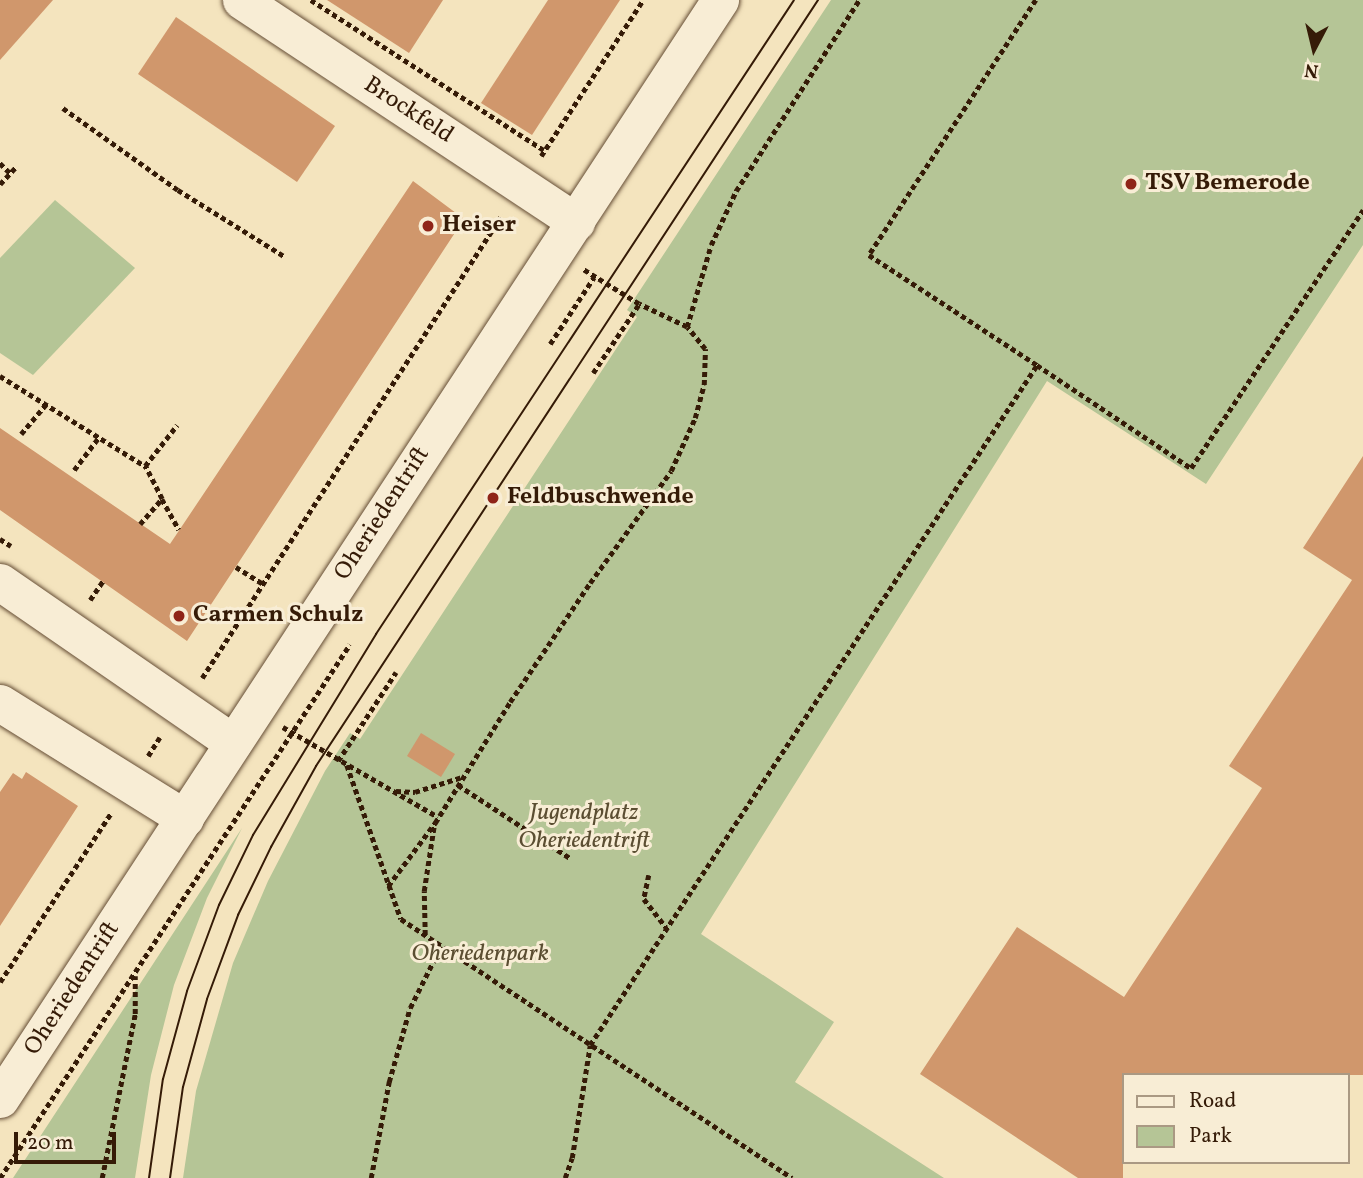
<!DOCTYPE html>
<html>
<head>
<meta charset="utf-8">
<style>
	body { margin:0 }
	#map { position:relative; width:1363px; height:1178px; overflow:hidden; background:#f4e4be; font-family:Vollkorn,serif }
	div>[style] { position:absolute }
	.green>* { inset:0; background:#b5c596 }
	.building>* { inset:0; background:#d0976c }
	.path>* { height:4.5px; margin-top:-2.25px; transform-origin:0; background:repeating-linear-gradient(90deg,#351b07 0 5px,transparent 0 8.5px) }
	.roads { filter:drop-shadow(0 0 2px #654d35) drop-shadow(0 0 2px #654d35) }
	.minor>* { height:37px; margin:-18.5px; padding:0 18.5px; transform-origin:18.5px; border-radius:18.5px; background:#f8edd5 }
	.tram>* { height:2px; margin:-1px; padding:0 1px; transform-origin:1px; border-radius:1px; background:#351b07 }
	.dots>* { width:19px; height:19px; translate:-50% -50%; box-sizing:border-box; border:4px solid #f8edd5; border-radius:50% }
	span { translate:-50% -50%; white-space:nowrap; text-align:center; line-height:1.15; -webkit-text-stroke:6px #f8edd5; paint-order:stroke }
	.street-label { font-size:24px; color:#351b07 }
	.poi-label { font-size:24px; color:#351b07; font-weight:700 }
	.left { translate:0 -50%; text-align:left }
	.park-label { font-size:24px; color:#5b4e32; font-style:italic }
	.legend { position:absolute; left:1122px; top:1073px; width:228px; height:91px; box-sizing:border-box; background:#f8edd5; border:2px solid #aa9983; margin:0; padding:9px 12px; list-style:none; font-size:21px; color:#351b07 }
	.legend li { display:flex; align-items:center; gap:14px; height:35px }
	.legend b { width:35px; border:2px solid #aa9983 }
	.north { position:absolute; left:1279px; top:14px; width:70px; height:70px; -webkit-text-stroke:5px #f8edd5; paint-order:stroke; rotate:187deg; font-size:19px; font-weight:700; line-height:28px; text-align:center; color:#351b07 }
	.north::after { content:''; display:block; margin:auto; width:24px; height:32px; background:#351b07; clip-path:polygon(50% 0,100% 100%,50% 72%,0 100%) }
	.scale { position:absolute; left:14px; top:1132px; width:102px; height:32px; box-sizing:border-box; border:4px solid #351b07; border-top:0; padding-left:9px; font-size:21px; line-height:24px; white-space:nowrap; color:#351b07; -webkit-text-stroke:5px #f8edd5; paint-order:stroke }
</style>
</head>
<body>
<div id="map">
	<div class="green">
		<i style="clip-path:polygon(831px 0,1363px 0,1363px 245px,1206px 484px,1047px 381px,701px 934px,834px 1022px,795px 1082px,944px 1178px,183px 1178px,196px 1091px,233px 963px,268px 881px,325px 771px,350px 733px,360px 739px,637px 317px,627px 310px)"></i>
		<i style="clip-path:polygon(55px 200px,135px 268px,33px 375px,0 353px,0 258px)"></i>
		<i style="clip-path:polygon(242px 828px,207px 898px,174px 985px,151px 1075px,135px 1178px,13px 1178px)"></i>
	</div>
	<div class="building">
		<i style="clip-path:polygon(0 0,53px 0,0 60px)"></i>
		<i style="clip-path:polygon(327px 0,443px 0,409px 53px)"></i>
		<i style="clip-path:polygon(548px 0,620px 0,532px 135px,481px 103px)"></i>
		<i style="clip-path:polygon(176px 17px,335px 126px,297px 182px,138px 74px)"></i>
		<i style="clip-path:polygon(413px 181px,464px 219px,187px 641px,0 510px,0 428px,170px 544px)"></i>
		<i style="clip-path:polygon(1363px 456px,1363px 1075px,1123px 1075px,1123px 1178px,1078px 1178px,920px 1074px,1017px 927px,1124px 997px,1262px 788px,1229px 766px,1352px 580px,1303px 548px)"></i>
		<i style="clip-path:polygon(421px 733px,455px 754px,441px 777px,407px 756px)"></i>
		<i style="clip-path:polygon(26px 772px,78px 806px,0 926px,0 792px,13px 773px,22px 779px)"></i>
	</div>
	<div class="path">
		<i style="left:311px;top:0;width:277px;rotate:32.8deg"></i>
		<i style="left:1036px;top:0;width:305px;rotate:123.2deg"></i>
		<i style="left:869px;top:255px;width:201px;rotate:33.2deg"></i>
		<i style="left:63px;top:108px;width:141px;rotate:35.5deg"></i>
		<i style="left:178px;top:190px;width:125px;rotate:31.9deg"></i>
		<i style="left:541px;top:156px;width:186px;rotate:-56.8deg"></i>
		<i style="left:0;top:163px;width:14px;rotate:45deg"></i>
		<i style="left:0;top:184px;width:25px;rotate:-47deg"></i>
		<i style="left:687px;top:327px;width:85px;rotate:-73.7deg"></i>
		<i style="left:711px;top:245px;width:60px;rotate:-65.2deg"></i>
		<i style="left:736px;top:191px;width:227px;rotate:-57.2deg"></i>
		<i style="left:550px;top:344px;width:80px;rotate:-56.7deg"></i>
		<i style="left:593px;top:373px;width:83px;rotate:-56.3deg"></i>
		<i style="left:0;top:376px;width:171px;rotate:31.8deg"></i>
		<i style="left:145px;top:466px;width:52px;rotate:-52deg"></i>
		<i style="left:21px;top:434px;width:39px;rotate:-50deg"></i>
		<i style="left:74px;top:470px;width:41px;rotate:-52.9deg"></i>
		<i style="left:162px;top:499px;width:35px;rotate:61deg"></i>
		<i style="left:140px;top:524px;width:33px;rotate:-49deg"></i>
		<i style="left:162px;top:499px;width:37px;rotate:-117deg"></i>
		<i style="left:0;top:539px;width:13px;rotate:32deg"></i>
		<i style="left:236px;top:567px;width:32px;rotate:32deg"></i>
		<i style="left:90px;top:600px;width:23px;rotate:-56deg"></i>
		<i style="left:202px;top:678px;width:552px;rotate:-57.06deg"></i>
		<i style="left:283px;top:727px;width:179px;rotate:30.1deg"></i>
		<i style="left:148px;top:756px;width:22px;rotate:-58deg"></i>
		<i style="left:338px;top:761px;width:106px;rotate:-56.9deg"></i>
		<i style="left:347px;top:765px;width:163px;rotate:70.7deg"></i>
		<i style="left:401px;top:919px;width:469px;rotate:33.5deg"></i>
		<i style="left:458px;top:785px;width:134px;rotate:33.1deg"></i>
		<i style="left:396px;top:791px;width:19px;rotate:3deg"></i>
		<i style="left:415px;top:792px;width:49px;rotate:-17.7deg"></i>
		<i style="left:649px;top:875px;width:25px;rotate:102deg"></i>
		<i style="left:644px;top:899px;width:36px;rotate:52deg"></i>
		<i style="left:388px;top:886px;width:79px;rotate:-53.3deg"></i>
		<i style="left:435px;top:823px;width:142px;rotate:-58.2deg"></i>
		<i style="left:510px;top:702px;width:143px;rotate:-56.1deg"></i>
		<i style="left:590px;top:583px;width:138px;rotate:-54.1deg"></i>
		<i style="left:671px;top:471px;width:58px;rotate:-65.6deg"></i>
		<i style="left:695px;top:418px;width:34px;rotate:-75deg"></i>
		<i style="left:704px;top:385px;width:36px;rotate:-88deg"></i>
		<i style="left:705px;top:349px;width:28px;rotate:-129deg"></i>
		<i style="left:687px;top:327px;width:53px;rotate:-154.4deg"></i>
		<i style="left:639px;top:304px;width:65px;rotate:-148.3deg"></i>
		<i style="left:425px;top:935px;width:44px;rotate:-91.3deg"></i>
		<i style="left:424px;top:891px;width:66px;rotate:-81.3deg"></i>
		<i style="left:0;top:982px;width:202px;rotate:-56.7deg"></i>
		<i style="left:0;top:1178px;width:638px;rotate:-56.76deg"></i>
		<i style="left:102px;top:1178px;width:167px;rotate:-78.6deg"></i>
		<i style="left:135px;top:1014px;width:38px;rotate:-90deg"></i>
		<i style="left:371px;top:1178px;width:98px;rotate:-79.4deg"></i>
		<i style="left:389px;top:1082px;width:77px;rotate:-74.2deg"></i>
		<i style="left:410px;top:1008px;width:69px;rotate:-63.4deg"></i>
		<i style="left:565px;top:1178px;width:21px;rotate:-71deg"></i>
		<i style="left:572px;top:1158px;width:114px;rotate:-80.9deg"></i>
		<i style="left:590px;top:1045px;width:814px;rotate:-56.68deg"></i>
		<i style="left:1037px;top:365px;width:185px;rotate:33.8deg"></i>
		<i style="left:1191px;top:468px;width:310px;rotate:-56.3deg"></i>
	</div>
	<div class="roads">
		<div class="minor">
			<i style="left:241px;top:0;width:402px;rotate:33.5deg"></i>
			<i style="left:0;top:582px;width:283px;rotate:34.6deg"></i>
			<i style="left:0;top:703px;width:218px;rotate:31.9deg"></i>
			<i style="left:0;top:1099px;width:1314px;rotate:-56.77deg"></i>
		</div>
	</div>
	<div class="tram">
		<i style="left:149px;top:1178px;width:100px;rotate:-82deg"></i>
		<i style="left:163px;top:1079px;width:91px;rotate:-74.7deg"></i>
		<i style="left:187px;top:991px;width:92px;rotate:-69.6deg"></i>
		<i style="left:219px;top:905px;width:78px;rotate:-64.1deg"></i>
		<i style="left:253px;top:835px;width:236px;rotate:-58.5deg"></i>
		<i style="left:376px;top:634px;width:759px;rotate:-56.6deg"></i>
		<i style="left:170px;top:1178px;width:92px;rotate:-81.9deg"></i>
		<i style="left:183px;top:1087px;width:91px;rotate:-74.7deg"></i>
		<i style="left:207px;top:999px;width:90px;rotate:-69.7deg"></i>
		<i style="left:238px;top:915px;width:76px;rotate:-64.1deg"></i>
		<i style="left:271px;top:847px;width:93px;rotate:-60.9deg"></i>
		<i style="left:316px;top:766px;width:916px;rotate:-56.76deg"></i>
	</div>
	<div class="dots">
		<i style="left:1131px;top:184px;background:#8f2418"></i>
		<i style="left:428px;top:226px;background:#8f2418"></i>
		<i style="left:493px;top:498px;background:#8f2418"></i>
		<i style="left:179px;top:616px;background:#8f2418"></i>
	</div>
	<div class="street-label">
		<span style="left:408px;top:111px;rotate:33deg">Brockfeld</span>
		<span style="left:383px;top:514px;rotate:-57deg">Oheriedentrift</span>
		<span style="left:73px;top:989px;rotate:-57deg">Oheriedentrift</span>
	</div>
	<div class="poi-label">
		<span class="left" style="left:1145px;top:184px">TSV Bemerode</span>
		<span class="left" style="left:442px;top:226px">Heiser</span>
		<span class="left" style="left:507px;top:498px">Feldbuschwende</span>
		<span class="left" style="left:193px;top:616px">Carmen Schulz</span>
	</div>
	<div class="park-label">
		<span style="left:584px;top:828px">Jugendplatz<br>Oheriedentrift</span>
		<span style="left:480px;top:955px">Oheriedenpark</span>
	</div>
	<ul class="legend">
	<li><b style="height:9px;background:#f8edd5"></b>Road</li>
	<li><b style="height:19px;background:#b5c596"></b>Park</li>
	</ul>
	<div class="north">N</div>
	<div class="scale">20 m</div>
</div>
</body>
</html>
